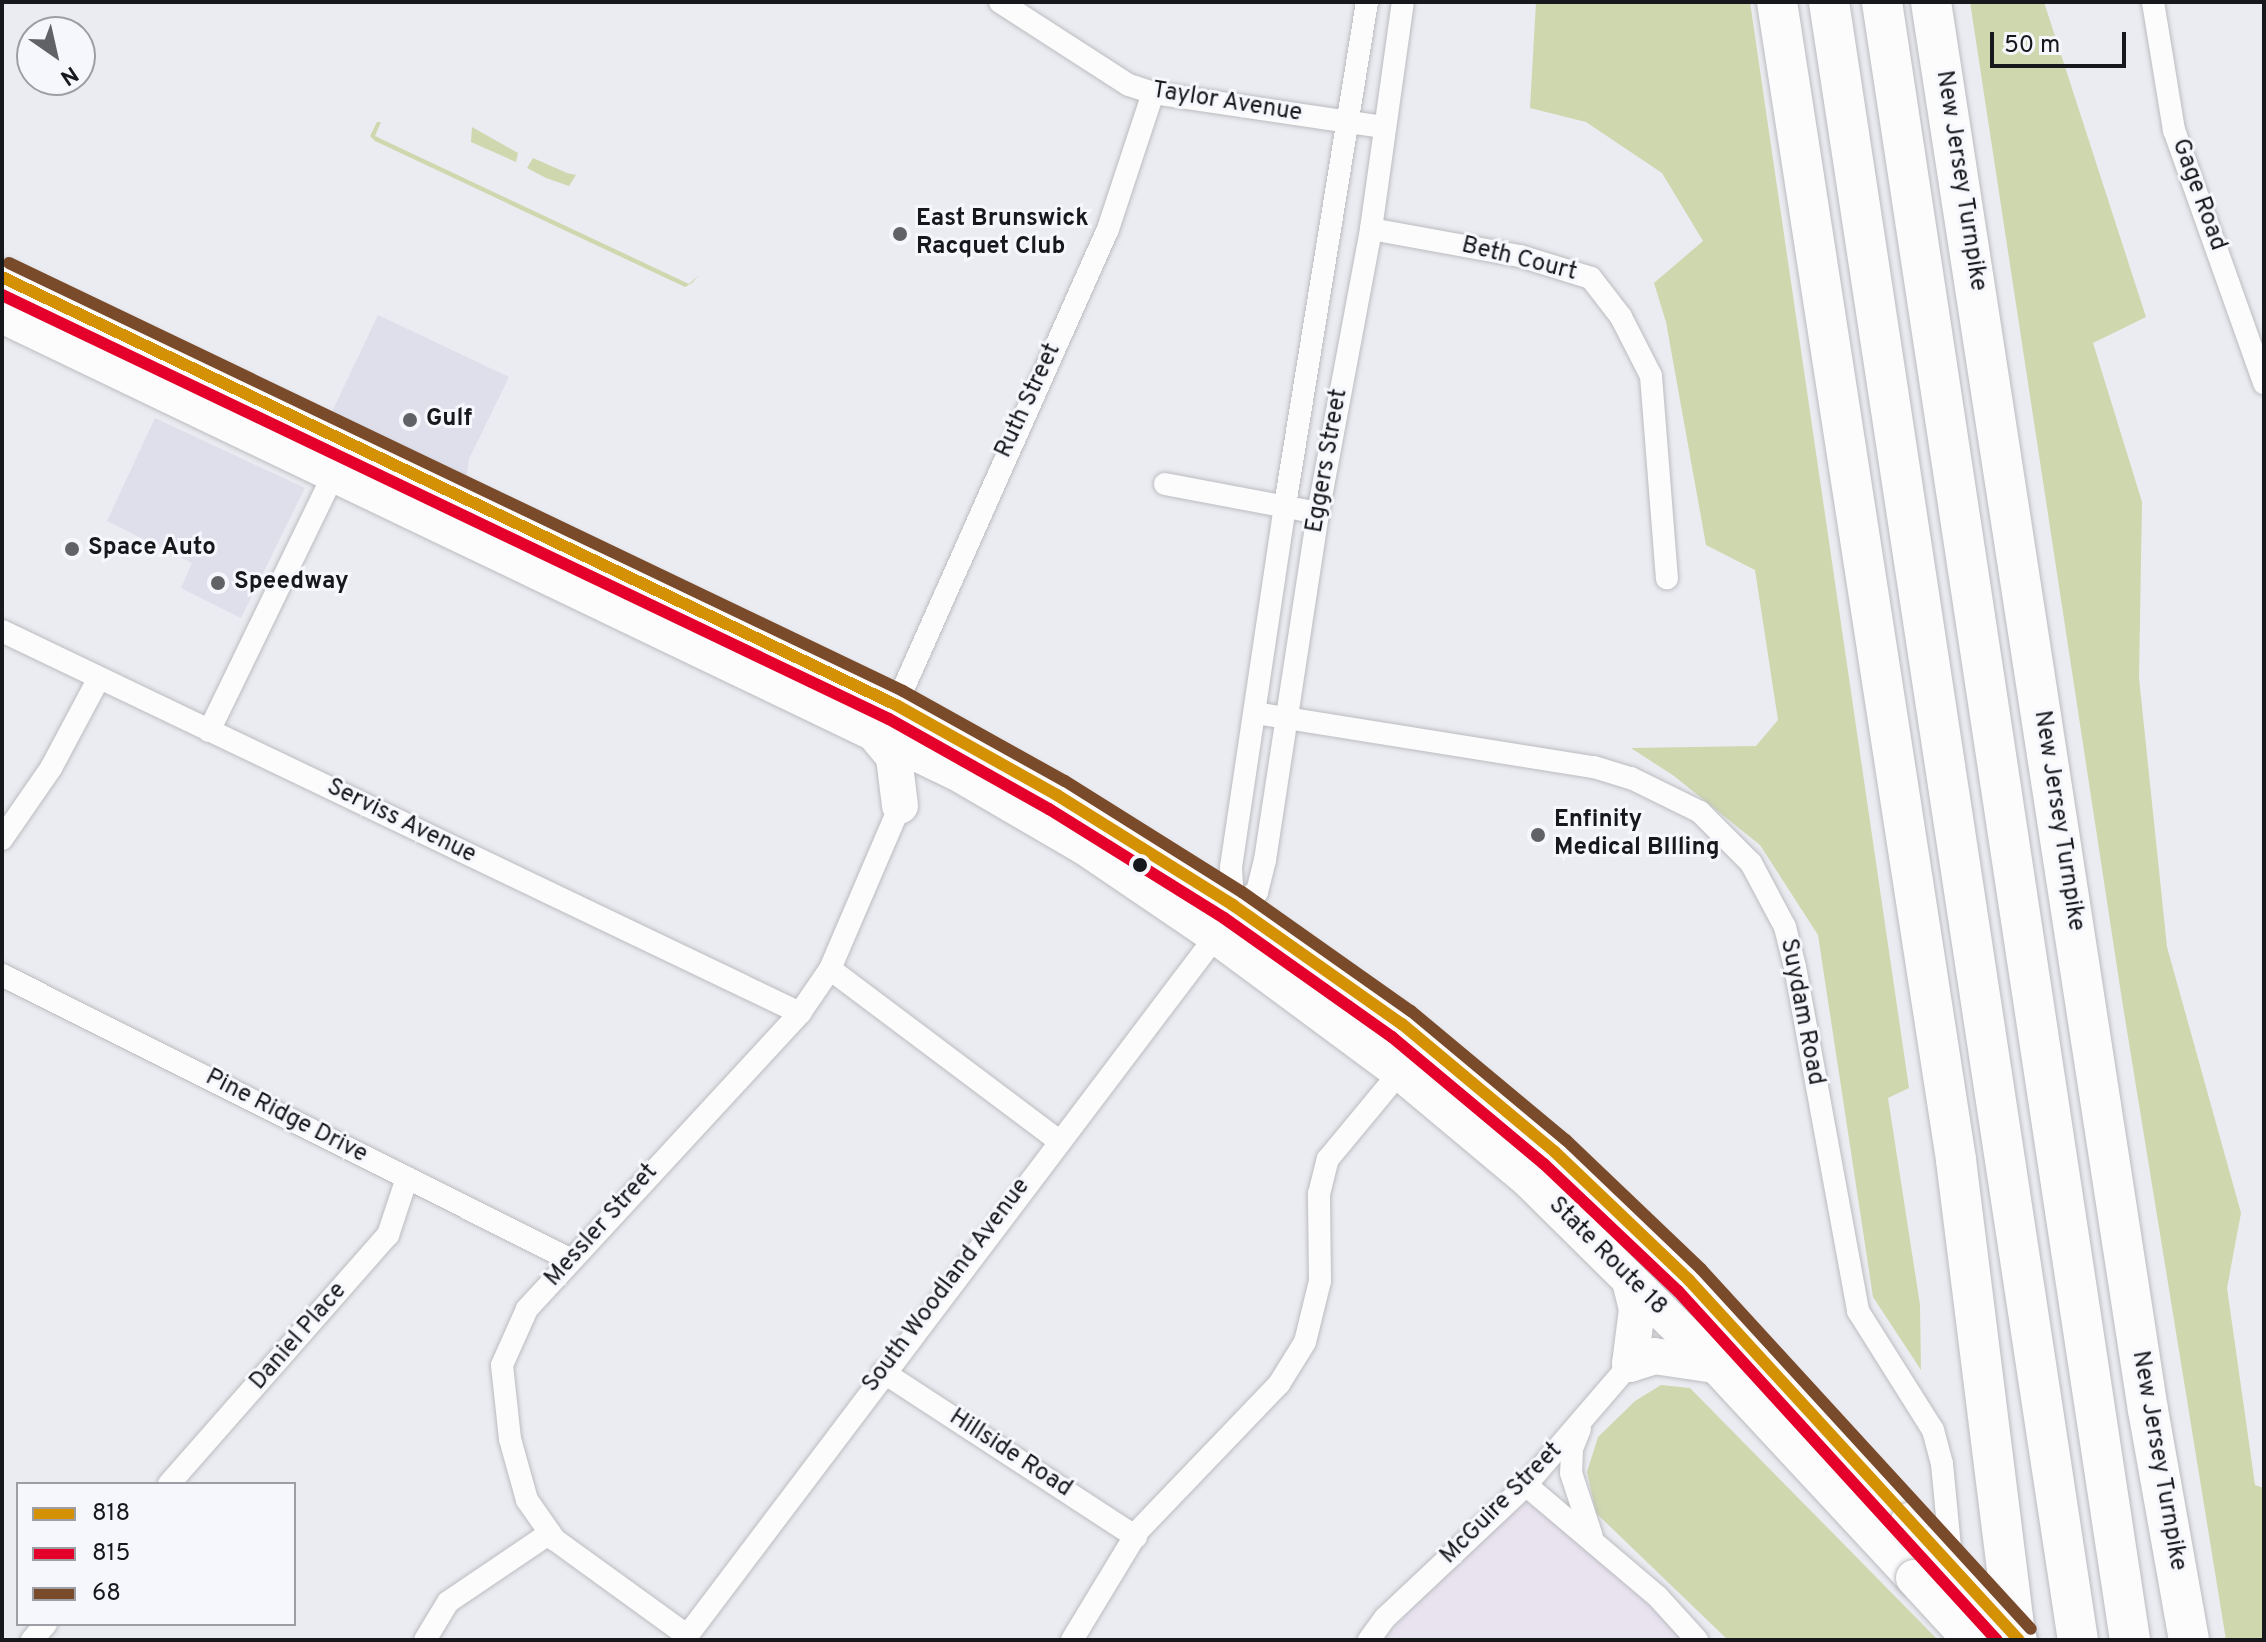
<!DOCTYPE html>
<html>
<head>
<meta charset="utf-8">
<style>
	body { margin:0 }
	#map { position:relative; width:2266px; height:1642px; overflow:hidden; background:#ebecf1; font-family:Overpass,sans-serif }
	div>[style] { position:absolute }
	.built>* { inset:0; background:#dedfeb }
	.industrial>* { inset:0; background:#e9e3f0 }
	.green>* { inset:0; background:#ced7ae }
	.roads { filter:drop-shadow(0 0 2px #bbbcc0) drop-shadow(0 0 2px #bbbcc0) }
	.minor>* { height:22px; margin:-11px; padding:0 11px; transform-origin:11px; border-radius:11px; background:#fcfcfd }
	.trunk>* { height:36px; margin:-18px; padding:0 18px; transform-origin:18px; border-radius:18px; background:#fcfcfd }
	.motorway>* { height:40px; margin:-20px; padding:0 20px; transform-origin:20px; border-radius:20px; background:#fcfcfd }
	.bridges { filter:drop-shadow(0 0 2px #bbbcc0) drop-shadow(0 0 2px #bbbcc0) }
	.trunk-bridge>* { height:36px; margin:-18px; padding:0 18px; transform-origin:18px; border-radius:18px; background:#fcfcfd }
	.bus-1>* { height:12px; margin:-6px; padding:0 6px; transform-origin:6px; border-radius:6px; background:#d59104 }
	.bus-2>* { height:12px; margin:-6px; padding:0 6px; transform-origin:6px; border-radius:6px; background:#e4002b }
	.bus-3>* { height:12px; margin:-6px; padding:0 6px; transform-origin:6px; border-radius:6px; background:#7a4b2a }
	.dots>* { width:22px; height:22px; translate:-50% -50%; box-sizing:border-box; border:4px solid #f6f7fd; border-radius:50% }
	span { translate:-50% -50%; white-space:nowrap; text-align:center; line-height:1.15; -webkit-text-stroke:6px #f6f7fd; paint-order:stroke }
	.street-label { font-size:24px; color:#17181b }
	.poi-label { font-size:24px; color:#17181b; font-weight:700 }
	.left { translate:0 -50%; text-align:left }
	.frame { position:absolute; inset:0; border:4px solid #17181b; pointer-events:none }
	.legend { position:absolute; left:16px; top:1482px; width:280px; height:144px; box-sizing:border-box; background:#f6f7fd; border:2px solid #9d9ea3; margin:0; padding:10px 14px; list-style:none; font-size:24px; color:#17181b }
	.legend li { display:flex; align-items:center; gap:16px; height:40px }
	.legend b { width:40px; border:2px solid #9d9ea3 }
	.north { position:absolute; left:16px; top:16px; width:80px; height:80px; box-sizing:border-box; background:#f6f7fd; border:2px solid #9d9ea3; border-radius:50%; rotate:146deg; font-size:22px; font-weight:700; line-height:32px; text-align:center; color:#17181b }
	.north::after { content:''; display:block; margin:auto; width:28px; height:36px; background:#616266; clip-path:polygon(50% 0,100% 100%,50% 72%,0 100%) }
	.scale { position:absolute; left:1990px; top:32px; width:136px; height:36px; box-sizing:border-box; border:4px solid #17181b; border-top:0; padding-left:10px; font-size:24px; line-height:28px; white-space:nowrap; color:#17181b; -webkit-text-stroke:6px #f6f7fd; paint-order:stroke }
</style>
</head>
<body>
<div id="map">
	<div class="built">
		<i style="clip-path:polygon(378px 315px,509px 377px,469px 459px,466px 480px,330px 416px)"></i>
		<i style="clip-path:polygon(155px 418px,305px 488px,241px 618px,181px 588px,192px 563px,107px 521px)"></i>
	</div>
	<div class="industrial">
		<i style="clip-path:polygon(1515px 1490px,1665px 1610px,1683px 1640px,1384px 1640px)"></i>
	</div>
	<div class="green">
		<i style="clip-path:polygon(1536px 2px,1750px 2px,1909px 1088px,1888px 1098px,1920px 1305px,1921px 1370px,1873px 1297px,1818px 935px,1760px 845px,1674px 776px,1631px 748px,1756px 746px,1778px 720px,1755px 570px,1706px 545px,1666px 322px,1654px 283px,1703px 241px,1662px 173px,1586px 122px,1530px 108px)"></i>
		<i style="clip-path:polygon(1970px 2px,2044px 2px,2146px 317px,2093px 343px,2142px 502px,2139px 678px,2167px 947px,2241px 1213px,2227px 1288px,2255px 1485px,2264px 1488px,2264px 1640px,2226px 1640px,2122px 1000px)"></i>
		<i style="clip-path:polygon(377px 122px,381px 122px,375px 136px,689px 284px,699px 275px,692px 283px,685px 287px,375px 141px,370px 136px)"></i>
		<i style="clip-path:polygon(472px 127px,518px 153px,516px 162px,471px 142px)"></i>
		<i style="clip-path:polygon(533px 158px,567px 173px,576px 175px,569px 186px,546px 178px,527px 168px)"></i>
		<i style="clip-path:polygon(1661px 1385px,1690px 1388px,1938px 1640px,1728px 1640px,1596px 1513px,1587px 1472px,1598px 1437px,1635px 1401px)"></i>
	</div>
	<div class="roads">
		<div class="minor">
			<i style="left:1000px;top:2px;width:153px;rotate:32.8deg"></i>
			<i style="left:1129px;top:85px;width:25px;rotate:18deg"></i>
			<i style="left:1153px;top:93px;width:232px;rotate:8.4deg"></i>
			<i style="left:2153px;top:2px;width:130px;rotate:80.7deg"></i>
			<i style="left:2174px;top:130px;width:269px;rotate:70.4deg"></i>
			<i style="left:1371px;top:229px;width:151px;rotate:10.3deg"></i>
			<i style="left:1520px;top:256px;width:74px;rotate:17.2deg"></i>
			<i style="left:1591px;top:278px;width:49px;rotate:52.4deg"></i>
			<i style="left:1621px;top:317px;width:66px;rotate:63deg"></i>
			<i style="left:1651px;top:376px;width:203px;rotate:85.5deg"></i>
			<i style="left:1165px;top:484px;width:156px;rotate:10.7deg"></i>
			<i style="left:2px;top:631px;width:885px;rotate:25.58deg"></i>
			<i style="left:896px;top:705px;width:521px;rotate:-65.99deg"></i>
			<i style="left:1108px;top:229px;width:143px;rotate:-71.7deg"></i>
			<i style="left:1255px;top:713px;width:343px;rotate:9.1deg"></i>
			<i style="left:1594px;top:767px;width:39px;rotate:17deg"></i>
			<i style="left:1631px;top:778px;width:77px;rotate:26.2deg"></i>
			<i style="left:1700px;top:812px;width:72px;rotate:45deg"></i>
			<i style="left:1751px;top:863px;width:72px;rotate:62deg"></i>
			<i style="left:1785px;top:927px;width:41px;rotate:76deg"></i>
			<i style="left:1795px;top:967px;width:350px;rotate:79.6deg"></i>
			<i style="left:1858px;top:1311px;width:141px;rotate:57.8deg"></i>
			<i style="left:1933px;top:1430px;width:35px;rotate:75deg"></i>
			<i style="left:1942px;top:1464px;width:103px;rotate:84.5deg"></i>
			<i style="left:209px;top:731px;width:286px;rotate:-64.1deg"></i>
			<i style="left:2px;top:839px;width:86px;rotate:-55.4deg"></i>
			<i style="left:51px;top:768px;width:102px;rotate:-61.9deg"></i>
			<i style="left:1233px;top:905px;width:27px;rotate:-28deg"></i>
			<i style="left:1257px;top:892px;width:33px;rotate:-76deg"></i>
			<i style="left:1265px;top:860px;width:351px;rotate:-81.3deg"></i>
			<i style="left:1318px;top:513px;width:289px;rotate:-79.4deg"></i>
			<i style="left:1371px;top:229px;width:229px;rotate:-82deg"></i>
			<i style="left:830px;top:969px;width:285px;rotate:36.9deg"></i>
			<i style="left:2px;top:975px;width:636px;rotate:26.61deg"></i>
			<i style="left:883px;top:1372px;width:302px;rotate:33.1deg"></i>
			<i style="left:1580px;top:1429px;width:22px;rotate:112deg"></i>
			<i style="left:1572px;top:1449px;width:24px;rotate:92deg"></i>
			<i style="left:1571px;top:1473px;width:67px;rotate:71.8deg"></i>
			<i style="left:169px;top:1484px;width:332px;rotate:-48.7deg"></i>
			<i style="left:388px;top:1235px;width:60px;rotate:-71.6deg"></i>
			<i style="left:1526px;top:1485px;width:173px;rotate:40.3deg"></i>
			<i style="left:1658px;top:1597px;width:58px;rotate:47.8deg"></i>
			<i style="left:685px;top:1634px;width:160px;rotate:-144.1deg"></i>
			<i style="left:555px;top:1540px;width:49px;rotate:-125deg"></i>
			<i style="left:527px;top:1500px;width:63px;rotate:-105.6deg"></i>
			<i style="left:510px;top:1439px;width:74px;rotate:-96.2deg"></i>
			<i style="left:502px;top:1365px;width:61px;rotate:-65.9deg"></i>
			<i style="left:527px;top:1309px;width:403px;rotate:-47.3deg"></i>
			<i style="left:800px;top:1013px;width:53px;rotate:-55.7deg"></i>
			<i style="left:830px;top:969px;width:177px;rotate:-66.8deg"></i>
			<i style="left:32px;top:1640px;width:21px;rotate:-49deg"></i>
			<i style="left:425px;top:1640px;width:44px;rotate:-58.8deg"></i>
			<i style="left:448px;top:1602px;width:123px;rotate:-34.1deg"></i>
			<i style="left:684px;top:1640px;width:882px;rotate:-52.92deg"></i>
			<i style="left:1216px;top:936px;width:35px;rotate:-61deg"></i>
			<i style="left:1233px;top:905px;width:38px;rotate:-93deg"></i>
			<i style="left:1231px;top:867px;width:366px;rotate:-81.5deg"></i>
			<i style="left:1285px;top:505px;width:510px;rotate:-80.74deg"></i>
			<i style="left:1072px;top:1640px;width:127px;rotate:-58.8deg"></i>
			<i style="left:1138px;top:1531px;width:204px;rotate:-46.2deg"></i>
			<i style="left:1279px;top:1384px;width:49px;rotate:-58.2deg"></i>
			<i style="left:1305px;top:1342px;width:63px;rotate:-76.2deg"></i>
			<i style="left:1320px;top:1281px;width:87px;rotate:-90.7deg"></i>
			<i style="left:1319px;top:1194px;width:36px;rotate:-76deg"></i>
			<i style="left:1328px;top:1159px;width:113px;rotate:-50.4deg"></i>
			<i style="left:1369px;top:1640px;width:27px;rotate:-54deg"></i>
			<i style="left:1385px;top:1618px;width:194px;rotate:-43.3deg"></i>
			<i style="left:1526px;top:1485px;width:160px;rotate:-49.3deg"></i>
		</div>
		<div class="trunk">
			<i style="left:2px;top:277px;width:991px;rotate:25.58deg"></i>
			<i style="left:896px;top:705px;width:184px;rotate:29.2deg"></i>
			<i style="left:1057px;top:795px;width:208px;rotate:32deg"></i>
			<i style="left:1233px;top:905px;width:207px;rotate:35.2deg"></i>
			<i style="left:1402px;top:1024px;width:199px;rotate:39.9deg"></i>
			<i style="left:1555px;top:1152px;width:185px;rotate:43.7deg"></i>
			<i style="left:1689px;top:1280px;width:326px;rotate:47.6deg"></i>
			<i style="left:2px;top:315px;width:1058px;rotate:25.6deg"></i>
			<i style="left:956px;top:772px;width:149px;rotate:30.2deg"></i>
			<i style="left:1085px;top:847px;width:158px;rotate:34.2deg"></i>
			<i style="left:1216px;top:936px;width:229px;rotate:36.5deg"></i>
			<i style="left:1400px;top:1072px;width:167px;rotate:39.9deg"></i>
			<i style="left:1528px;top:1179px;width:264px;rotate:44.7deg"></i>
			<i style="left:1716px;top:1365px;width:291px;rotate:47.1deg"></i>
			<i style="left:875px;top:734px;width:30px;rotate:50deg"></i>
			<i style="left:894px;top:757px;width:49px;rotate:83deg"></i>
			<i style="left:1630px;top:1364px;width:25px;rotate:-18deg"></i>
			<i style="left:1654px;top:1356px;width:63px;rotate:8.3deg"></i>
			<i style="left:1630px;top:1364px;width:55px;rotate:-82.7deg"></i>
			<i style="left:1637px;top:1309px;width:29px;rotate:-104deg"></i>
		</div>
		<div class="motorway">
			<i style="left:1777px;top:2px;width:1172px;rotate:81.21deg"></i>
			<i style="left:1956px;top:1160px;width:484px;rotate:82.9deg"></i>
			<i style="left:1829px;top:2px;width:1657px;rotate:81.36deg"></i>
			<i style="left:1882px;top:2px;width:1657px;rotate:81.39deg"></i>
			<i style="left:1931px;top:2px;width:1425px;rotate:81.24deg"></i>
			<i style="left:2148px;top:1410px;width:234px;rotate:79.9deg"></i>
		</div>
	</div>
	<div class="bridges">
		<div class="trunk-bridge">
			<i style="left:1909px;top:1521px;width:162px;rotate:47.3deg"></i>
			<i style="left:1914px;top:1578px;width:84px;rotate:47.4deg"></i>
		</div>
	</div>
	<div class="bus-1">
		<i style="left:2px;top:277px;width:991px;rotate:25.58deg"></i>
		<i style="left:896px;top:705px;width:184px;rotate:29.2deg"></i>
		<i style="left:1057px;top:795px;width:208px;rotate:32deg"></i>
		<i style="left:1233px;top:905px;width:207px;rotate:35.2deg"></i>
		<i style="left:1402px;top:1024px;width:199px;rotate:39.9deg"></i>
		<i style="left:1555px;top:1152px;width:185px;rotate:43.7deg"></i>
		<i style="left:1689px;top:1280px;width:488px;rotate:47.5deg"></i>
	</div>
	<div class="bus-2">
		<i style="left:2px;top:295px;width:983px;rotate:25.55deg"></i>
		<i style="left:889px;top:719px;width:184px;rotate:29.4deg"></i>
		<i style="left:1049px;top:809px;width:206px;rotate:31.9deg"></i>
		<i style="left:1224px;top:918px;width:206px;rotate:35.3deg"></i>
		<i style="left:1392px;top:1037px;width:198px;rotate:39.9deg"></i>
		<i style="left:1544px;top:1164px;width:185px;rotate:43.5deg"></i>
		<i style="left:1678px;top:1291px;width:473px;rotate:47.6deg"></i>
	</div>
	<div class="bus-3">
		<i style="left:9px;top:263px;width:991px;rotate:25.58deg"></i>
		<i style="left:903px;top:691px;width:185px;rotate:29.1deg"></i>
		<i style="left:1065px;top:781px;width:209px;rotate:32.1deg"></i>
		<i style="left:1242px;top:892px;width:207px;rotate:35.2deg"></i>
		<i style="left:1411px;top:1011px;width:202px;rotate:39.8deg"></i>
		<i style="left:1566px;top:1140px;width:187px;rotate:43.7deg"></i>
		<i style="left:1701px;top:1269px;width:488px;rotate:47.5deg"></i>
	</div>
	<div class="dots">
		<i style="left:900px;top:234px;background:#616266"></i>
		<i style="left:410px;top:420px;background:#616266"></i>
		<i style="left:72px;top:549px;background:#616266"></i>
		<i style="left:218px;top:583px;background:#616266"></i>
		<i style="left:1538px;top:835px;background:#616266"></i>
		<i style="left:1140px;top:865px;background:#17181b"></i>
	</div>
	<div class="street-label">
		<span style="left:1227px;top:103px;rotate:9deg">Taylor Avenue</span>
		<span style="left:1960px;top:181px;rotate:81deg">New Jersey Turnpike</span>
		<span style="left:2198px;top:195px;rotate:70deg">Gage Road</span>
		<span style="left:1519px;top:260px;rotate:14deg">Beth Court</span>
		<span style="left:1029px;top:401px;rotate:-65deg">Ruth Street</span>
		<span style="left:1328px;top:461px;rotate:-80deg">Eggers Street</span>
		<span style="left:2058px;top:821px;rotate:81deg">New Jersey Turnpike</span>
		<span style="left:401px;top:822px;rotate:26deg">Serviss Avenue</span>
		<span style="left:1801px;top:1012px;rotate:79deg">Suydam Road</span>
		<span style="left:286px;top:1117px;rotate:27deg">Pine Ridge Drive</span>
		<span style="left:602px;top:1226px;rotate:-48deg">Messler Street</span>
		<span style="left:1607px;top:1257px;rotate:45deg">State Route 18</span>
		<span style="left:947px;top:1286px;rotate:-53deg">South Woodland Avenue</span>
		<span style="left:299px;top:1337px;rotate:-49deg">Daniel Place</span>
		<span style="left:1010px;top:1454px;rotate:33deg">Hillside Road</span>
		<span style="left:2158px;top:1461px;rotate:80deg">New Jersey Turnpike</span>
		<span style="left:1502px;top:1504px;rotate:-45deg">McGuire Street</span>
	</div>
	<div class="poi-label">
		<span class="left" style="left:916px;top:234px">East Brunswick<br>Racquet Club</span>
		<span class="left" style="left:426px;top:420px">Gulf</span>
		<span class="left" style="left:88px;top:549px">Space Auto</span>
		<span class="left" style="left:234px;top:583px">Speedway</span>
		<span class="left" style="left:1554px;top:835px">Enfinity<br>Medical BIlling</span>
	</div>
	<div class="frame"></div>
	<ul class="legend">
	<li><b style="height:10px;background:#d59104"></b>818</li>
	<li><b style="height:10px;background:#e4002b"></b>815</li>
	<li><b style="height:10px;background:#7a4b2a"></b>68</li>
	</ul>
	<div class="north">N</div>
	<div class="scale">50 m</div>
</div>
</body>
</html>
